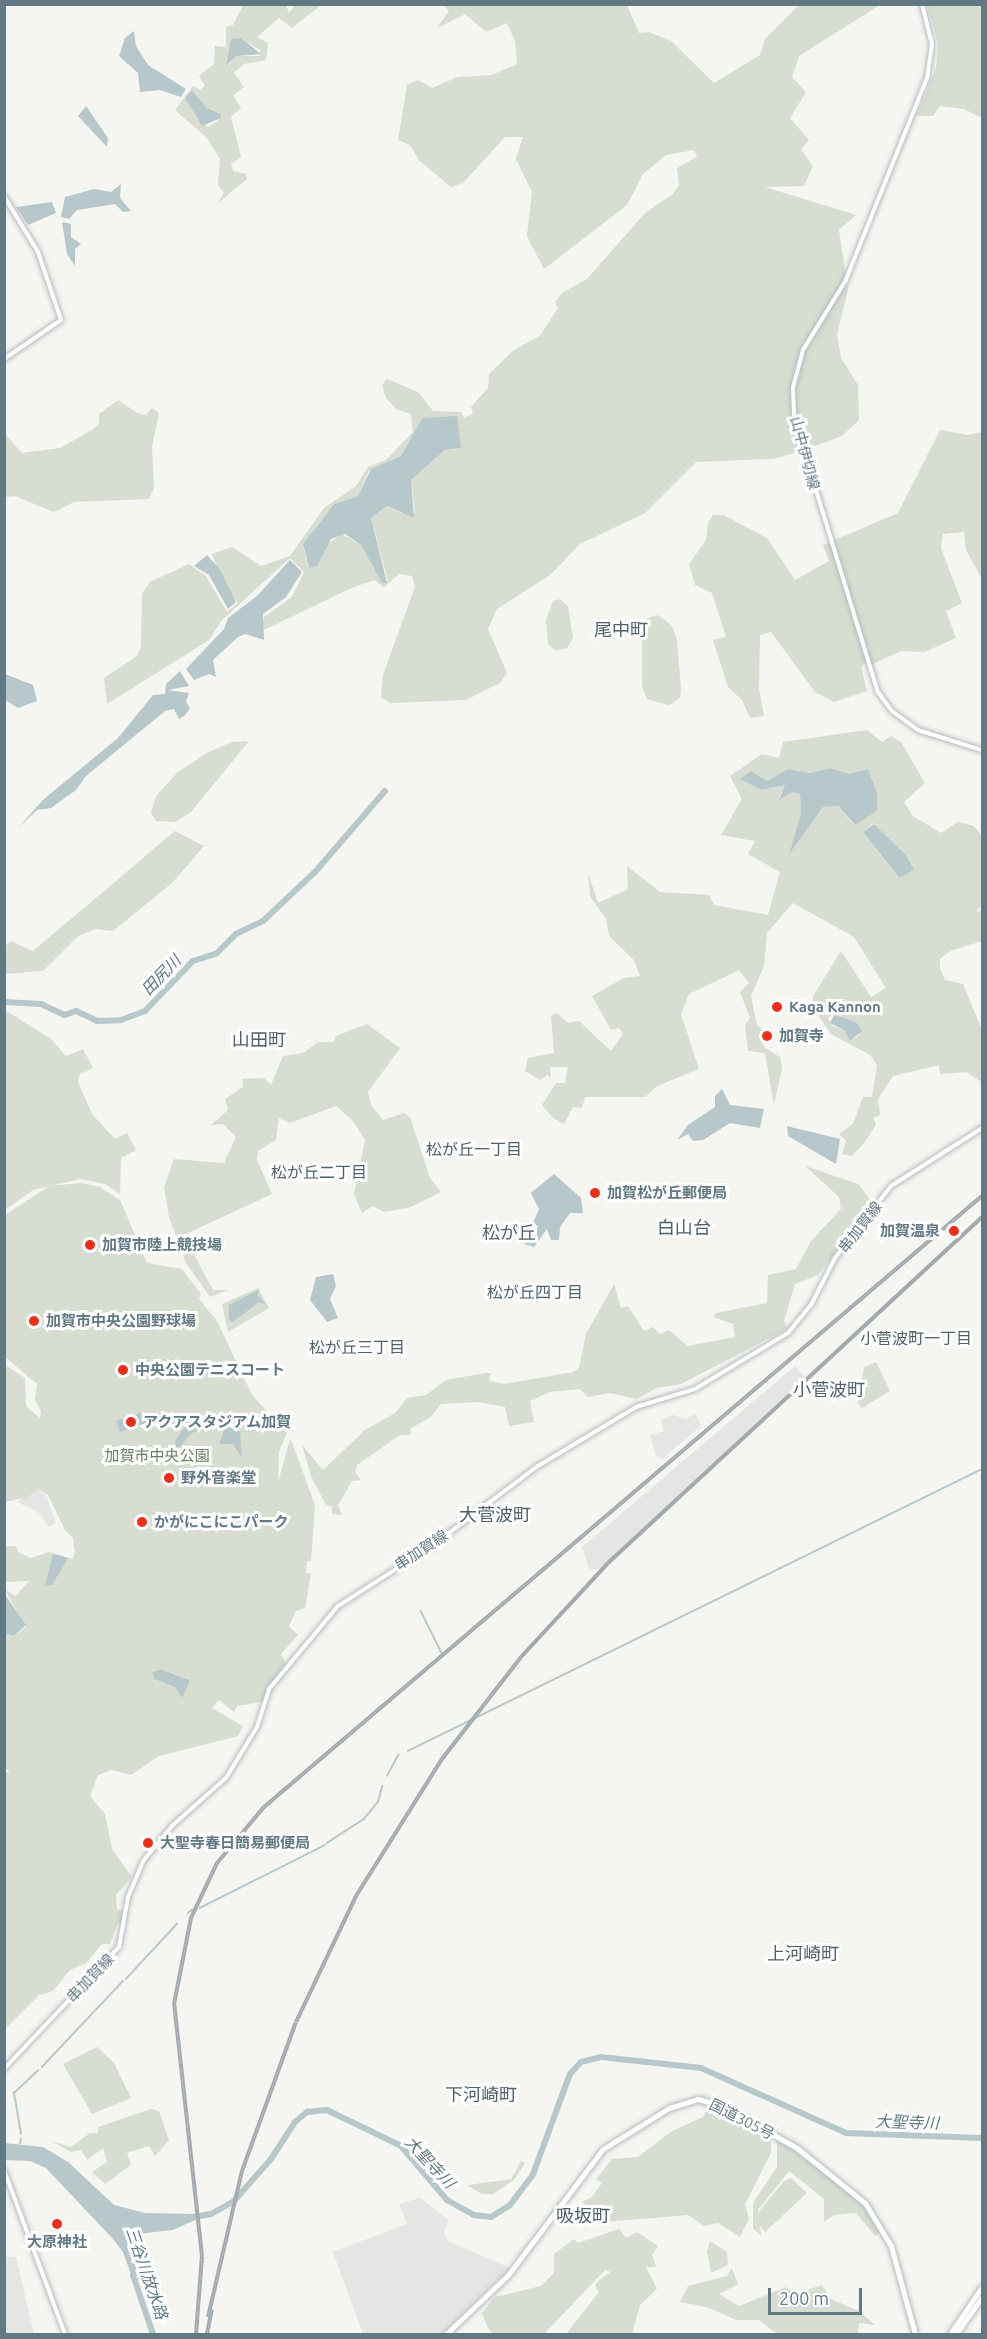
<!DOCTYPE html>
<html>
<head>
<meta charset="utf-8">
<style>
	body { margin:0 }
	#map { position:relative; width:987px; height:2339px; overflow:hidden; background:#f5f5f1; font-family:Ubuntu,"Noto Sans JP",sans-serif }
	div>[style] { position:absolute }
	.built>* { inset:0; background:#e5e6e4 }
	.green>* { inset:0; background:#d7ddd1 }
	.water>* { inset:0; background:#b8c8ca }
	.stream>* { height:1.5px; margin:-0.75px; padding:0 0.75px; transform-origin:0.75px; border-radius:0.75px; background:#b8c8ca }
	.river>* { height:6px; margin:-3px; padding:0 3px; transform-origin:3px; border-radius:3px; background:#b8c8ca }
	.roads { filter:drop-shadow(0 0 2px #b4bbbe) drop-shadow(0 0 2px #b4bbbe) }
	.secondary>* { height:4px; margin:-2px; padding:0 2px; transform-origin:2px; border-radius:2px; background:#fff }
	.primary>* { height:4px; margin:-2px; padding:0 2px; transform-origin:2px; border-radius:2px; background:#fff }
	.highway>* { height:5px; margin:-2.5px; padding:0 2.5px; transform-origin:2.5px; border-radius:2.5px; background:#fff }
	.rail>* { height:4px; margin-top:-2px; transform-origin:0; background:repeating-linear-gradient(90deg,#fff 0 4.5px,#a2aaae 0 9px); box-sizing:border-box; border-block:2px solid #a2aaae }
	.dots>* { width:16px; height:16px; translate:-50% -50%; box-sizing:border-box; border:3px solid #fff; border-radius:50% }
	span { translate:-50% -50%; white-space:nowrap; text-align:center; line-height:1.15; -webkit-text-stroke:6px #fff; paint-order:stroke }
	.street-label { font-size:15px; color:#627984 }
	.poi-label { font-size:15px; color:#627984; font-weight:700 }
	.left { translate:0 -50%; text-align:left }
	.right { translate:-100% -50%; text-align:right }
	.park-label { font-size:15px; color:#697b61 }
	.water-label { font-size:16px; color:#5d7c81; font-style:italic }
	.neighbourhood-label { font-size:16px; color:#506168 }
	.quarter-label { font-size:18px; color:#506168 }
	.frame { position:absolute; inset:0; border:6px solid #627984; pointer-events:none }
	.scale { position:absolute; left:768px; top:2288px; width:94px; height:27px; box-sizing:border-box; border:3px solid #627984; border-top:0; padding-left:8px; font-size:18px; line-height:21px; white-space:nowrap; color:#627984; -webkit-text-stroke:4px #fff; paint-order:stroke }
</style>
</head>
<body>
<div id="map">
	<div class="built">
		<i style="clip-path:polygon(795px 1366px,805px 1377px,600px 1569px,589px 1569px,582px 1547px)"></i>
		<i style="clip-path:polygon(695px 1413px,701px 1426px,662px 1459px,656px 1455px,650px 1435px,664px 1431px,661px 1420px,673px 1415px,686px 1419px)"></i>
		<i style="clip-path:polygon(38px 1489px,47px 1497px,56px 1523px,49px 1527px,38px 1512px,17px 1502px)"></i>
		<i style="clip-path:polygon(420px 2198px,449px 2220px,444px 2231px,447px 2241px,510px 2268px,443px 2334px,363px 2334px,333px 2252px,407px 2224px,399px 2204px)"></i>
		<i style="clip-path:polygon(4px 2256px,16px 2257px,34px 2334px,5px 2334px)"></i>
	</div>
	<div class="green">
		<i style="clip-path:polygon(evenodd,243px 5px,286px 5px,289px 13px,295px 5px,321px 5px,292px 28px,279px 18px,257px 37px,268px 43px,266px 60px,244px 64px,234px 73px,244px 87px,233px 95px,241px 108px,231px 117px,241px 157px,231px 164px,233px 171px,246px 174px,247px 179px,217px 204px,224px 193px,218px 185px,220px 159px,207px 138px,175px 110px,193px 86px,200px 90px,205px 86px,199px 76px,214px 64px,215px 46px,226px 47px,226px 27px,233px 25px,243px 5px,240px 38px,260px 50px,260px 56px,236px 56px,228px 65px,231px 39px,240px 38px,243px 5px,192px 90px,207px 108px,221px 114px,219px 120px,208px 127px,197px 119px,186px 98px,192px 90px)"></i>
		<i style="clip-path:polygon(evenodd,443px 5px,627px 5px,639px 33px,649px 32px,671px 41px,714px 83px,760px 55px,765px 39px,799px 5px,880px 5px,799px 56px,792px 77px,806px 92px,790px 118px,809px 140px,801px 149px,813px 166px,804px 186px,765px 187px,856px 215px,839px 230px,848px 290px,837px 334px,841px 358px,858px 385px,859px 420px,842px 436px,802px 451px,773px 459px,696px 462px,645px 513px,580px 544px,550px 575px,497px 609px,488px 629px,507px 673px,500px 683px,466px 700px,390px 703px,381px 697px,383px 675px,415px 587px,412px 576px,399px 574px,384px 587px,374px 580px,349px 589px,262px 631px,264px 617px,292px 597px,304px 572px,290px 558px,222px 620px,209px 640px,107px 704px,104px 678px,137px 656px,141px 647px,142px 594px,150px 582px,189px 564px,206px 576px,227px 612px,238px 603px,227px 591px,212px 554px,232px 547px,261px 566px,290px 556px,324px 508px,356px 486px,368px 467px,386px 460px,413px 432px,411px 414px,396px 409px,386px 398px,382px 385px,387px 379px,418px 392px,433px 411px,461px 412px,464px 418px,473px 414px,471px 407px,488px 388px,489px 374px,514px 350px,540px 336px,558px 308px,555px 302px,562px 293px,587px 279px,645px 213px,673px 194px,679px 185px,677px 168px,697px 157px,694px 150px,666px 155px,643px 174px,627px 205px,544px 269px,527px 236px,532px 192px,516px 159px,523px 137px,505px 137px,463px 183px,451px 187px,419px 160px,410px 145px,398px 140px,407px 85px,418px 80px,432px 88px,458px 77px,492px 75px,517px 64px,515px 41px,507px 23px,486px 32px,465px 14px,437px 28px,449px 11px,443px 5px,422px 418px,460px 449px,445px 450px,411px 480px,415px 513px,400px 513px,387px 506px,371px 518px,388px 581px,382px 583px,361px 545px,342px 534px,326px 545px,318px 564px,308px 567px,303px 546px,315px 528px,334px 504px,358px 496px,369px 471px,401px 456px,422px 418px)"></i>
		<i style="clip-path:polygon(927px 5px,982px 5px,982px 118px,964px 109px,940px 106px,933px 116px,917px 116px,936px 68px,938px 44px)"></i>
		<i style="clip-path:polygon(118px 400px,137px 413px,146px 415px,152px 408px,159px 413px,152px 447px,154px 488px,149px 499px,74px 502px,54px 512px,15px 496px,5px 497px,5px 434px,22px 453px,60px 448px,92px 430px,99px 424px,99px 414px)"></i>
		<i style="clip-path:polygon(940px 430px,967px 435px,982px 432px,982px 579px,966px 550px,964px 532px,943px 534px,941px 548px,962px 603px,946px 611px,956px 638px,924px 652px,901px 651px,873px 664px,865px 663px,861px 666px,867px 691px,834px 702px,815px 692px,771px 632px,760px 635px,759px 688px,764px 716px,750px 718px,742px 700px,728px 687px,713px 640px,726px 637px,712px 593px,695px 585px,689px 564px,706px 540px,708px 523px,713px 515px,723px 515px,767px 538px,795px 580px,829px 561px,823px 545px,898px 513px)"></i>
		<i style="clip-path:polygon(560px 599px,568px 606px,573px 638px,567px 648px,556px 651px,548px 644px,546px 620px,553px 601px)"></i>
		<i style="clip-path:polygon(658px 615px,672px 626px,677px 640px,681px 690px,680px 698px,669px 705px,647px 699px,642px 686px,642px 629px,648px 618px)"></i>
		<i style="clip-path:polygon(evenodd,867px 730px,882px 742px,891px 736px,901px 742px,925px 783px,904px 802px,913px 816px,941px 833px,958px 822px,974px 826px,982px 836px,982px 905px,976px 911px,982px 912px,982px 941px,950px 951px,940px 959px,940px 968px,945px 980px,963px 984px,982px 1030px,982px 1082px,966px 1072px,940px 1074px,939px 1065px,893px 1076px,878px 1099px,880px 1115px,873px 1118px,876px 1125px,864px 1143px,852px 1156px,842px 1154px,846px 1141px,839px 1134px,853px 1124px,863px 1097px,872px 1097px,877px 1065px,870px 1055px,831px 1034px,813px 1008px,813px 996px,841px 951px,871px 997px,886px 988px,854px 937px,793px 903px,767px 933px,764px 966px,751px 996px,757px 1025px,765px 1032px,761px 1033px,764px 1047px,780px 1057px,782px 1068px,774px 1105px,765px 1053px,748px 1051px,745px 1025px,750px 1018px,740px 992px,749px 983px,739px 970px,689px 994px,681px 1014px,699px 1069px,657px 1086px,645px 1097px,585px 1097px,582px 1108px,573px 1107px,564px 1124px,553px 1118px,542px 1105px,556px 1083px,565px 1083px,568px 1067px,550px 1067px,551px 1078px,547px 1075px,540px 1080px,525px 1071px,528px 1058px,554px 1053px,551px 1016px,557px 1013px,568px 1023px,579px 1021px,611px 1051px,623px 1034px,619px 1028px,611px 1030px,592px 996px,624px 978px,640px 976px,634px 960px,609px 936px,606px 919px,590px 896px,588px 873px,598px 903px,628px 889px,627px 866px,660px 892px,709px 895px,714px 905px,768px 915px,780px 872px,748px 854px,755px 841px,721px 835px,742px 799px,730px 776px,762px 754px,779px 758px,783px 742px,867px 730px,830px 768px,850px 774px,869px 771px,877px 811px,854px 825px,837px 806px,823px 807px,790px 854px,801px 813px,800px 794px,793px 792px,779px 798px,785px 785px,761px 790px,741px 779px,753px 773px,767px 781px,788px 769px,809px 773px,830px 768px,867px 730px,873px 823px,906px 855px,914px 870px,898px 878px,863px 832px,873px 823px,867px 730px,832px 1015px,856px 1022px,859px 1035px,850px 1041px,844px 1030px,832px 1026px,828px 1018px,832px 1015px)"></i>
		<i style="clip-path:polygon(249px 741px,190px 813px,175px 822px,156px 821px,151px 813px,156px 796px,178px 772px,207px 753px,232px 742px)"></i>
		<i style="clip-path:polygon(175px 831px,204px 846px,172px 883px,113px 931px,96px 929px,78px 936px,43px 971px,5px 974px,5px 946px,11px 941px,33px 951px)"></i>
		<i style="clip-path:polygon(5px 1010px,51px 1039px,66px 1056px,83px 1049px,93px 1068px,80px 1074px,78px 1082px,92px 1114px,115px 1139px,127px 1133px,136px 1150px,121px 1158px,120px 1194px,105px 1184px,80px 1179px,33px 1190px,5px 1210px)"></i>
		<i style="clip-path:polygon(367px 1024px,400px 1048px,368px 1092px,371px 1105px,383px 1120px,404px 1113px,410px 1117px,430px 1178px,441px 1192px,411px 1207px,384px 1212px,373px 1206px,362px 1213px,354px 1194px,365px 1140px,353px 1121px,336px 1106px,290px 1123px,279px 1118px,276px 1140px,258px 1151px,257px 1160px,272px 1194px,188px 1233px,193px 1253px,213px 1290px,228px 1290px,210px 1297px,186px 1263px,169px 1217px,164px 1187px,174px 1159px,224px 1163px,236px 1137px,223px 1124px,211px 1125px,228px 1110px,225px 1099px,243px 1087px,242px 1079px,264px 1078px,271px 1085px,283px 1056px,303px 1053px,318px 1042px,334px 1042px,336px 1036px)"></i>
		<i style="clip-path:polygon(805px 1166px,858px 1184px,874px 1204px,818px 1275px,795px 1284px,784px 1321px,787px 1329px,681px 1384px,657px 1388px,637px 1399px,610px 1393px,588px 1397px,580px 1389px,550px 1392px,530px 1401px,534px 1422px,509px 1426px,505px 1407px,478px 1402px,441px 1404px,431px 1417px,411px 1428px,410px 1435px,400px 1435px,357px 1465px,355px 1472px,361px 1480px,352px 1481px,338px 1505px,342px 1515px,332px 1514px,332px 1506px,326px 1505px,311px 1476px,302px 1445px,323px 1470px,365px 1430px,395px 1413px,407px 1398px,426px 1395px,446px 1380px,486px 1373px,491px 1373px,489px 1381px,504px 1384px,573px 1372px,579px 1368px,586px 1334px,614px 1284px,621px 1308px,628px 1306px,644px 1331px,653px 1327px,660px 1334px,669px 1330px,687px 1346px,735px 1337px,733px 1324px,714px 1317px,716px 1313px,767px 1303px,768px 1275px,796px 1269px,811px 1241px,841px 1209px,839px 1197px)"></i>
		<i style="clip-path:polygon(evenodd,82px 1183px,100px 1187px,120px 1200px,147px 1263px,182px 1269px,201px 1294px,199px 1299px,217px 1321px,252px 1395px,287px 1433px,279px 1451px,278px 1483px,290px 1439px,292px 1442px,315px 1505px,311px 1561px,307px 1561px,306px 1573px,311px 1573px,305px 1608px,296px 1611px,289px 1626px,298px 1635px,281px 1654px,286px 1664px,262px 1702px,237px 1706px,234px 1712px,219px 1700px,212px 1708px,243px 1726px,238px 1736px,159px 1756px,131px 1775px,112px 1770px,98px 1775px,90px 1796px,105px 1814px,112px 1849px,132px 1877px,116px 1895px,117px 1909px,123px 1911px,122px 1924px,118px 1923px,110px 1944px,102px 1944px,86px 1963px,70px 1970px,53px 1991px,39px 1995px,5px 2029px,4px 1773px,10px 1771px,4px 1768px,5px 1633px,14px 1636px,26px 1627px,5px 1590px,16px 1596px,29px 1581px,5px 1582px,5px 1546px,16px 1546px,18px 1552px,31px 1558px,49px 1552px,73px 1559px,75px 1552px,73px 1538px,65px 1530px,48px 1495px,38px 1489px,28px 1497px,5px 1502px,5px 1365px,25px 1378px,26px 1406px,40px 1418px,41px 1412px,35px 1400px,37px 1384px,5px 1357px,5px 1215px,49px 1186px,82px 1183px,160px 1669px,189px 1679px,182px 1697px,175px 1687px,156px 1680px,153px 1671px,160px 1669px)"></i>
		<i style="clip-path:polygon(258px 1288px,269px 1308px,228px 1332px,222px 1304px)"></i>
		<i style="clip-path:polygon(876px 1362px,890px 1391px,862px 1408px,858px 1404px,864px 1367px)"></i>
		<i style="clip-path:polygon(97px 2047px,114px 2063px,131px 2098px,92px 2114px,63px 2064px)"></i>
		<i style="clip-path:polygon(721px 2108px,771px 2136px,771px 2153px,745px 2204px,749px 2219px,740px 2237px,718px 2223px,704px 2226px,688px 2215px,592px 2223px,594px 2211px,582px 2202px,592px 2197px,602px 2183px,596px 2179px,612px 2159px,638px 2157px,672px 2131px,703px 2117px,707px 2109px,715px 2114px)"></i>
		<i style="clip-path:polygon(151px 2109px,159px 2111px,169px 2140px,155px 2156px,149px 2146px,127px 2153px,131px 2165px,105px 2184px,92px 2172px,107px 2162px,103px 2148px,87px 2160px,81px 2150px,71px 2152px,51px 2141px,71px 2147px,90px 2133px,98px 2133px,98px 2127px)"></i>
		<i style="clip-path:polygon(777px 2139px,857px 2197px,882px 2230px,875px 2236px,856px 2213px,834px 2215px,824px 2222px,824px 2199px,789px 2171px,758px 2210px,761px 2235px,753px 2229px,753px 2203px,777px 2167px)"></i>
		<i style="clip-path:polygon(521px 2161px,525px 2163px,515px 2179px,493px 2194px,482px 2194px,467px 2185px,511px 2179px)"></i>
		<i style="clip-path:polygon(791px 2178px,807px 2193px,765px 2232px,759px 2224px,759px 2211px,784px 2181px)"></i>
		<i style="clip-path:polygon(619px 2229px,626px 2238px,637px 2232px,658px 2246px,652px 2255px,656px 2267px,646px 2267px,657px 2289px,640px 2305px,632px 2334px,566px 2334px,599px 2292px,595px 2286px,599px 2280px,611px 2272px,605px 2270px,544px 2334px,493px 2334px,488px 2328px,482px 2313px,495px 2297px,541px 2286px,554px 2273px,554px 2254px,574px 2239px,578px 2243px)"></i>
		<i style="clip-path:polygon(710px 2241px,727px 2252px,728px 2265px,711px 2273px,707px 2251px)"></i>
		<i style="clip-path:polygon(732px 2268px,738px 2284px,719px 2294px,739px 2306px,786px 2287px,802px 2299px,810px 2289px,822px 2285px,831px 2299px,859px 2311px,875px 2325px,859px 2323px,858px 2334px,777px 2334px,759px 2320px,736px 2320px,707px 2307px,680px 2302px,688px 2286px,727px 2276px)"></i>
	</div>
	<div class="water">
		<i style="clip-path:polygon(134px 31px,136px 46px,148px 65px,186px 89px,181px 97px,160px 90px,140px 92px,138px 73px,119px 56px,125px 38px)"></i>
		<i style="clip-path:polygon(241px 38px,261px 54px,236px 56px,226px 66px,231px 39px)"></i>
		<i style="clip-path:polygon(192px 90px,207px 108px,221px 114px,221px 118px,202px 126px,185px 98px)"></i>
		<i style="clip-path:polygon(86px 106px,108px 138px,107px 147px,78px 116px)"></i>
		<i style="clip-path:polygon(121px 184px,120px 198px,131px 211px,123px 212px,115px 204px,77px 210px,69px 219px,61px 217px,65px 197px,94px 189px,111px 192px)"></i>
		<i style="clip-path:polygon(52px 202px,56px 213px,28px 225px,16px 207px)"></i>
		<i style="clip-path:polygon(62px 222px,71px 224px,71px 237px,81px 244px,75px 249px,75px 266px,67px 254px)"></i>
		<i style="clip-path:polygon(457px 416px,461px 448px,445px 450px,411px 480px,414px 518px,387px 506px,371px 518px,387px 583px,382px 583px,361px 545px,345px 534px,331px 539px,317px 566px,309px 568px,303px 544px,334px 504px,358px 496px,371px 469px,401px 456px,422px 418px)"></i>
		<i style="clip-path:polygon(207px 555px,219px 568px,236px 602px,228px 609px,209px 575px,194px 566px)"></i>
		<i style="clip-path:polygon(290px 560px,302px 572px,286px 597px,263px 614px,264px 640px,245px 634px,238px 637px,213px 660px,216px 677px,209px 674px,194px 680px,186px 669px,224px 629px,228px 618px,257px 596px)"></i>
		<i style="clip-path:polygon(180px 671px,189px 686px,168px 690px,189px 693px,186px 701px,190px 709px,184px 716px,179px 719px,174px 709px,165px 711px,86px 776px,76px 790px,51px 808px,37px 810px,18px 828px,44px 799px,118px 738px,153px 695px,165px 694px,166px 684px)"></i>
		<i style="clip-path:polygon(5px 674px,33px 685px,37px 701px,18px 708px,5px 700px)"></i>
		<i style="clip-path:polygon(830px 768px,850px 774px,868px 769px,877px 793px,877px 811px,855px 825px,838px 806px,823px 807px,789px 855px,801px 813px,800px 794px,793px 792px,779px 800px,785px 785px,761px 790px,740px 779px,751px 771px,767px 781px,788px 769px,809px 773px)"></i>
		<i style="clip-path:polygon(874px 824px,906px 855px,914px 870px,899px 878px,863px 832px)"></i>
		<i style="clip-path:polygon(834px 1015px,856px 1022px,862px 1031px,850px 1041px,844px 1030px,830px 1023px)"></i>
		<i style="clip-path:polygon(722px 1089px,730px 1105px,764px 1109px,760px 1128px,730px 1123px,703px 1140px,693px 1141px,688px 1134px,677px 1140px,688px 1125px,715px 1107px,715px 1096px)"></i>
		<i style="clip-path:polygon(787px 1126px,840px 1139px,836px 1164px,788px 1136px)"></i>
		<i style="clip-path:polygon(554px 1174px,581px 1198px,583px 1213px,570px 1213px,560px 1227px,559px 1240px,551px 1240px,547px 1229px,534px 1247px,524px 1244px,539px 1209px,531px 1193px)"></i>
		<i style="clip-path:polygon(333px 1274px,336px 1286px,330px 1299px,338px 1318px,327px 1322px,310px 1300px,316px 1277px)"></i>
		<i style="clip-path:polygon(260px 1289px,257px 1295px,266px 1304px,259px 1302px,233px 1322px,229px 1320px,229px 1305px)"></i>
		<i style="clip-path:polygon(143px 1412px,146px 1423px,120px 1432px,116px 1421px)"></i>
		<i style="clip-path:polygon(191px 1418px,199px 1420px,199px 1430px,190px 1434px,177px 1452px,175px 1441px)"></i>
		<i style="clip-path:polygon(226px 1425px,240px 1432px,242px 1458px,233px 1444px,219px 1444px)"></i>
		<i style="clip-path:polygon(53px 1554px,68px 1558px,52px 1585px,45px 1586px)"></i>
		<i style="clip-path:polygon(6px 1596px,26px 1625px,14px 1636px,5px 1633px)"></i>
		<i style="clip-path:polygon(160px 1669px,190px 1680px,182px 1698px,175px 1687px,154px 1679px,152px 1672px)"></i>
		<i style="clip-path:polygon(4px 2143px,43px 2147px,68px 2162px,114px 2205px,145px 2213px,195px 2214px,195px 2220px,173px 2230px,137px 2234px,129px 2244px,142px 2282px,134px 2283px,123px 2252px,113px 2239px,46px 2168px,30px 2161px,5px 2160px)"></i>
	</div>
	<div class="stream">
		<i style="left:421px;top:1611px;width:47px;rotate:63.4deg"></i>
		<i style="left:408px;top:1751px;width:640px;rotate:-26.16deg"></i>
		<i style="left:387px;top:1776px;width:24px;rotate:-62deg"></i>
		<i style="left:327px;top:1843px;width:44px;rotate:-33deg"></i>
		<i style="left:364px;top:1819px;width:22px;rotate:-51deg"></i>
		<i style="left:378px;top:1802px;width:16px;rotate:-75deg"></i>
		<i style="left:200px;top:1908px;width:140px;rotate:-26.7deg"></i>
		<i style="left:188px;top:1913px;width:5px;rotate:-37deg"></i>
		<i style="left:126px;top:1979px;width:75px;rotate:-47.2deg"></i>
		<i style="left:42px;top:2067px;width:118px;rotate:-46.7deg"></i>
		<i style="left:21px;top:2134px;width:42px;rotate:-99.7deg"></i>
		<i style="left:14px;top:2093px;width:33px;rotate:-43deg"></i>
		<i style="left:20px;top:2144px;width:5px;rotate:-79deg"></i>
	</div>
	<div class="river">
		<i style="left:4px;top:1002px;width:37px;rotate:3deg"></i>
		<i style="left:41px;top:1004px;width:26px;rotate:25deg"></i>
		<i style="left:65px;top:1015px;width:12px;rotate:-20deg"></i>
		<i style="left:76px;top:1011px;width:23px;rotate:25deg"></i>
		<i style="left:97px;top:1021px;width:24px;rotate:-2deg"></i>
		<i style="left:121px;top:1020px;width:26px;rotate:-21deg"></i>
		<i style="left:145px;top:1011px;width:69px;rotate:-46.2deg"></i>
		<i style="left:193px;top:961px;width:25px;rotate:-18deg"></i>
		<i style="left:217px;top:953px;width:27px;rotate:-45deg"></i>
		<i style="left:236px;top:934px;width:30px;rotate:-26deg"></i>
		<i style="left:263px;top:921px;width:71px;rotate:-43.3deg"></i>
		<i style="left:315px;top:872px;width:107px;rotate:-49.2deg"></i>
		<i style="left:188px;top:2218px;width:23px;rotate:-10deg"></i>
		<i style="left:211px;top:2214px;width:25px;rotate:-29deg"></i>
		<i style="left:233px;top:2202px;width:57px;rotate:-48.5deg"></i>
		<i style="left:271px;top:2159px;width:44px;rotate:-57deg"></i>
		<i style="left:295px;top:2122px;width:16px;rotate:-40deg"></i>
		<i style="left:307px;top:2112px;width:20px;rotate:-6deg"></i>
		<i style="left:327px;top:2110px;width:82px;rotate:25.9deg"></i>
		<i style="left:401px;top:2146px;width:71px;rotate:49.6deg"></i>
		<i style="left:447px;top:2200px;width:31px;rotate:29deg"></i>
		<i style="left:474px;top:2215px;width:17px;rotate:7deg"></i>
		<i style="left:491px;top:2217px;width:22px;rotate:-32deg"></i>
		<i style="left:510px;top:2205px;width:39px;rotate:-53deg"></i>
		<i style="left:533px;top:2174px;width:107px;rotate:-69.7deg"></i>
		<i style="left:570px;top:2074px;width:16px;rotate:-47deg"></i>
		<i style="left:581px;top:2062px;width:21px;rotate:-14deg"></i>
		<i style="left:601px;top:2057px;width:101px;rotate:6.3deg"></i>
		<i style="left:701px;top:2068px;width:159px;rotate:24.1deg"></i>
		<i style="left:846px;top:2133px;width:136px;rotate:2.1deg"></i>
		<i style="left:133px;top:2275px;width:62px;rotate:71.3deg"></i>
	</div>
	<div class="roads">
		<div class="secondary">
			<i style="left:4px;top:2069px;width:168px;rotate:-46.7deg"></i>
			<i style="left:119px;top:1947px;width:51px;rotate:-79.8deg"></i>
			<i style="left:128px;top:1897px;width:39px;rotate:-67deg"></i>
			<i style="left:143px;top:1861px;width:47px;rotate:-50.2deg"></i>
			<i style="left:173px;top:1825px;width:71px;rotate:-41.6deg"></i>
			<i style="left:226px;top:1778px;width:60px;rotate:-58.7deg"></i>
			<i style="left:257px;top:1727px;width:40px;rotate:-72deg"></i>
			<i style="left:269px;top:1689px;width:108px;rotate:-50.3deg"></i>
			<i style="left:338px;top:1606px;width:108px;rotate:-32.5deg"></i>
			<i style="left:429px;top:1548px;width:136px;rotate:-37deg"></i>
			<i style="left:538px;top:1466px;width:114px;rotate:-31deg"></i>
			<i style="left:636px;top:1407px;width:62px;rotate:-17deg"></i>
			<i style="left:695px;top:1389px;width:109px;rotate:-31.1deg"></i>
			<i style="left:788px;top:1333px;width:36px;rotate:-51deg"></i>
			<i style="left:811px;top:1305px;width:53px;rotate:-62.9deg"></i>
			<i style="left:835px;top:1258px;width:91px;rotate:-52.1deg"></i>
			<i style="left:891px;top:1186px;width:108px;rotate:-32.5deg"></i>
			<i style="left:4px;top:2170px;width:175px;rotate:69.6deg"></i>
		</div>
		<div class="primary">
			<i style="left:922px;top:4px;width:41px;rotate:76deg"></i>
			<i style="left:932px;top:44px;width:34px;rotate:98deg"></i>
			<i style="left:927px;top:78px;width:218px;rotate:111.9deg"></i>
			<i style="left:846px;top:280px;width:82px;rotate:121.6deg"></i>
			<i style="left:803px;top:350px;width:38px;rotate:105deg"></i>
			<i style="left:793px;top:387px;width:31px;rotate:88deg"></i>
			<i style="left:794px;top:418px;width:287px;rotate:73deg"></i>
			<i style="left:878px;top:692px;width:24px;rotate:54deg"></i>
			<i style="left:892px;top:711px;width:32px;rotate:36deg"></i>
			<i style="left:918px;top:730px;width:67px;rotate:17.4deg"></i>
			<i style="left:4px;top:196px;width:66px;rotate:58.7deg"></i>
			<i style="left:38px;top:252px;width:72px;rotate:71.3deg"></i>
			<i style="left:61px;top:320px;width:69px;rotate:145.6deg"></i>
		</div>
		<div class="highway">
			<i style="left:446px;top:2334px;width:86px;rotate:-43.6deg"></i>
			<i style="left:508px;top:2275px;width:158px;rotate:-53deg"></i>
			<i style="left:603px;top:2149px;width:78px;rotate:-31.8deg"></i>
			<i style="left:669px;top:2108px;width:30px;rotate:-17deg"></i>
			<i style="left:698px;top:2099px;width:25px;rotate:16deg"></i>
			<i style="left:722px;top:2106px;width:86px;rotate:29.2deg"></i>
			<i style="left:797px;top:2148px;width:87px;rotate:39deg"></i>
			<i style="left:865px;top:2203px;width:50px;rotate:58.8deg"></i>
			<i style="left:891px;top:2246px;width:91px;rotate:74.7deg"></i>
			<i style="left:950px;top:2334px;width:57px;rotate:-55.8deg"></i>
			<i style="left:956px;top:2334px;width:45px;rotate:-54.9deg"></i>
		</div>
	</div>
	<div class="rail">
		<i style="left:208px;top:2317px;width:150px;rotate:-76.9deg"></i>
		<i style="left:242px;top:2171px;width:158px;rotate:-70.1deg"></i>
		<i style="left:296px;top:2022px;width:140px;rotate:-64.5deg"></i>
		<i style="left:356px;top:1896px;width:162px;rotate:-57.9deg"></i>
		<i style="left:442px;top:1759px;width:129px;rotate:-52.2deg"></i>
		<i style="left:521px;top:1657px;width:128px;rotate:-47.2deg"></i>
		<i style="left:608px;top:1563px;width:510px;rotate:-42.77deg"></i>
		<i style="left:196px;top:2334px;width:78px;rotate:-85.6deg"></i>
		<i style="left:202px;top:2256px;width:254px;rotate:-96.3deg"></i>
		<i style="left:174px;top:2004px;width:88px;rotate:-78.8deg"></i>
		<i style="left:191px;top:1918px;width:61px;rotate:-64.7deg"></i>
		<i style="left:217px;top:1863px;width:73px;rotate:-50deg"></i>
		<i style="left:264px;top:1807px;width:943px;rotate:-40.4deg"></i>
		<i style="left:207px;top:2334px;width:25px;rotate:-79deg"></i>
	</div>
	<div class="dots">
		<i style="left:777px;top:1007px;background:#ee2e18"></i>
		<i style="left:767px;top:1036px;background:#ee2e18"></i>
		<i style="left:595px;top:1193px;background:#ee2e18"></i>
		<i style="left:954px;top:1231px;background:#ee2e18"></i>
		<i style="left:90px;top:1245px;background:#ee2e18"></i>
		<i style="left:34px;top:1321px;background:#ee2e18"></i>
		<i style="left:123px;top:1370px;background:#ee2e18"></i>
		<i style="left:131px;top:1422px;background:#ee2e18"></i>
		<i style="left:169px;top:1478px;background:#ee2e18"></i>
		<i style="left:142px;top:1522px;background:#ee2e18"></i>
		<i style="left:148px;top:1843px;background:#ee2e18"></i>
		<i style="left:57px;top:2224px;background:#ee2e18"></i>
	</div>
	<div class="street-label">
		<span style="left:805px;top:453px;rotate:75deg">山中伊切線</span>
		<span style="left:860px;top:1227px;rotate:-52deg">串加賀線</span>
		<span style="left:421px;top:1550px;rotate:-33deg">串加賀線</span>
		<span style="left:90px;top:1978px;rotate:-46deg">串加賀線</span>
		<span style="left:742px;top:2119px;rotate:27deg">国道305号</span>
	</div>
	<div class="poi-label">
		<span class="left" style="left:789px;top:1007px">Kaga Kannon</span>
		<span class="left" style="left:779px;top:1036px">加賀寺</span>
		<span class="left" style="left:607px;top:1193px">加賀松が丘郵便局</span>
		<span class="right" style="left:940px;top:1231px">加賀温泉</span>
		<span class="left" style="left:102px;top:1245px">加賀市陸上競技場</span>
		<span class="left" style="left:46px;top:1321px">加賀市中央公園野球場</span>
		<span class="left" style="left:135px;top:1370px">中央公園テニスコート</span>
		<span class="left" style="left:143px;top:1422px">アクアスタジアム加賀</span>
		<span class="left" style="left:181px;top:1478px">野外音楽堂</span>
		<span class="left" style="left:154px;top:1522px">かがにこにこパーク</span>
		<span class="left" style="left:160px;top:1843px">大聖寺春日簡易郵便局</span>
		<span style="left:57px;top:2242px">大原神社</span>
	</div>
	<div class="park-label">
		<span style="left:157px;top:1456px">加賀市中央公園</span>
	</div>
	<div class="water-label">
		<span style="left:161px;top:975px;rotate:-46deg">田尻川</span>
		<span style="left:907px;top:2122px;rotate:2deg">大聖寺川</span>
		<span style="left:430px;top:2162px;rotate:47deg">大聖寺川</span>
		<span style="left:147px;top:2273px;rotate:71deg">三谷川放水路</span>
	</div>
	<div class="neighbourhood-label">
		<span style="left:474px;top:1149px">松が丘一丁目</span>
		<span style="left:319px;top:1172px">松が丘二丁目</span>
		<span style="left:535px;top:1292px">松が丘四丁目</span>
		<span style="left:916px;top:1338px">小菅波町一丁目</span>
		<span style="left:357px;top:1347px">松が丘三丁目</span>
	</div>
	<div class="quarter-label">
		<span style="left:621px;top:629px">尾中町</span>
		<span style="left:259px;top:1039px">山田町</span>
		<span style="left:684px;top:1227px">白山台</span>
		<span style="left:509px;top:1232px">松が丘</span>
		<span style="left:829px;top:1389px">小菅波町</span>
		<span style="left:495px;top:1514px">大菅波町</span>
		<span style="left:803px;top:1953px">上河崎町</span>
		<span style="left:481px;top:2094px">下河崎町</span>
		<span style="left:583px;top:2215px">吸坂町</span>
	</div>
	<div class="frame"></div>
	<div class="scale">200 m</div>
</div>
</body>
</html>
